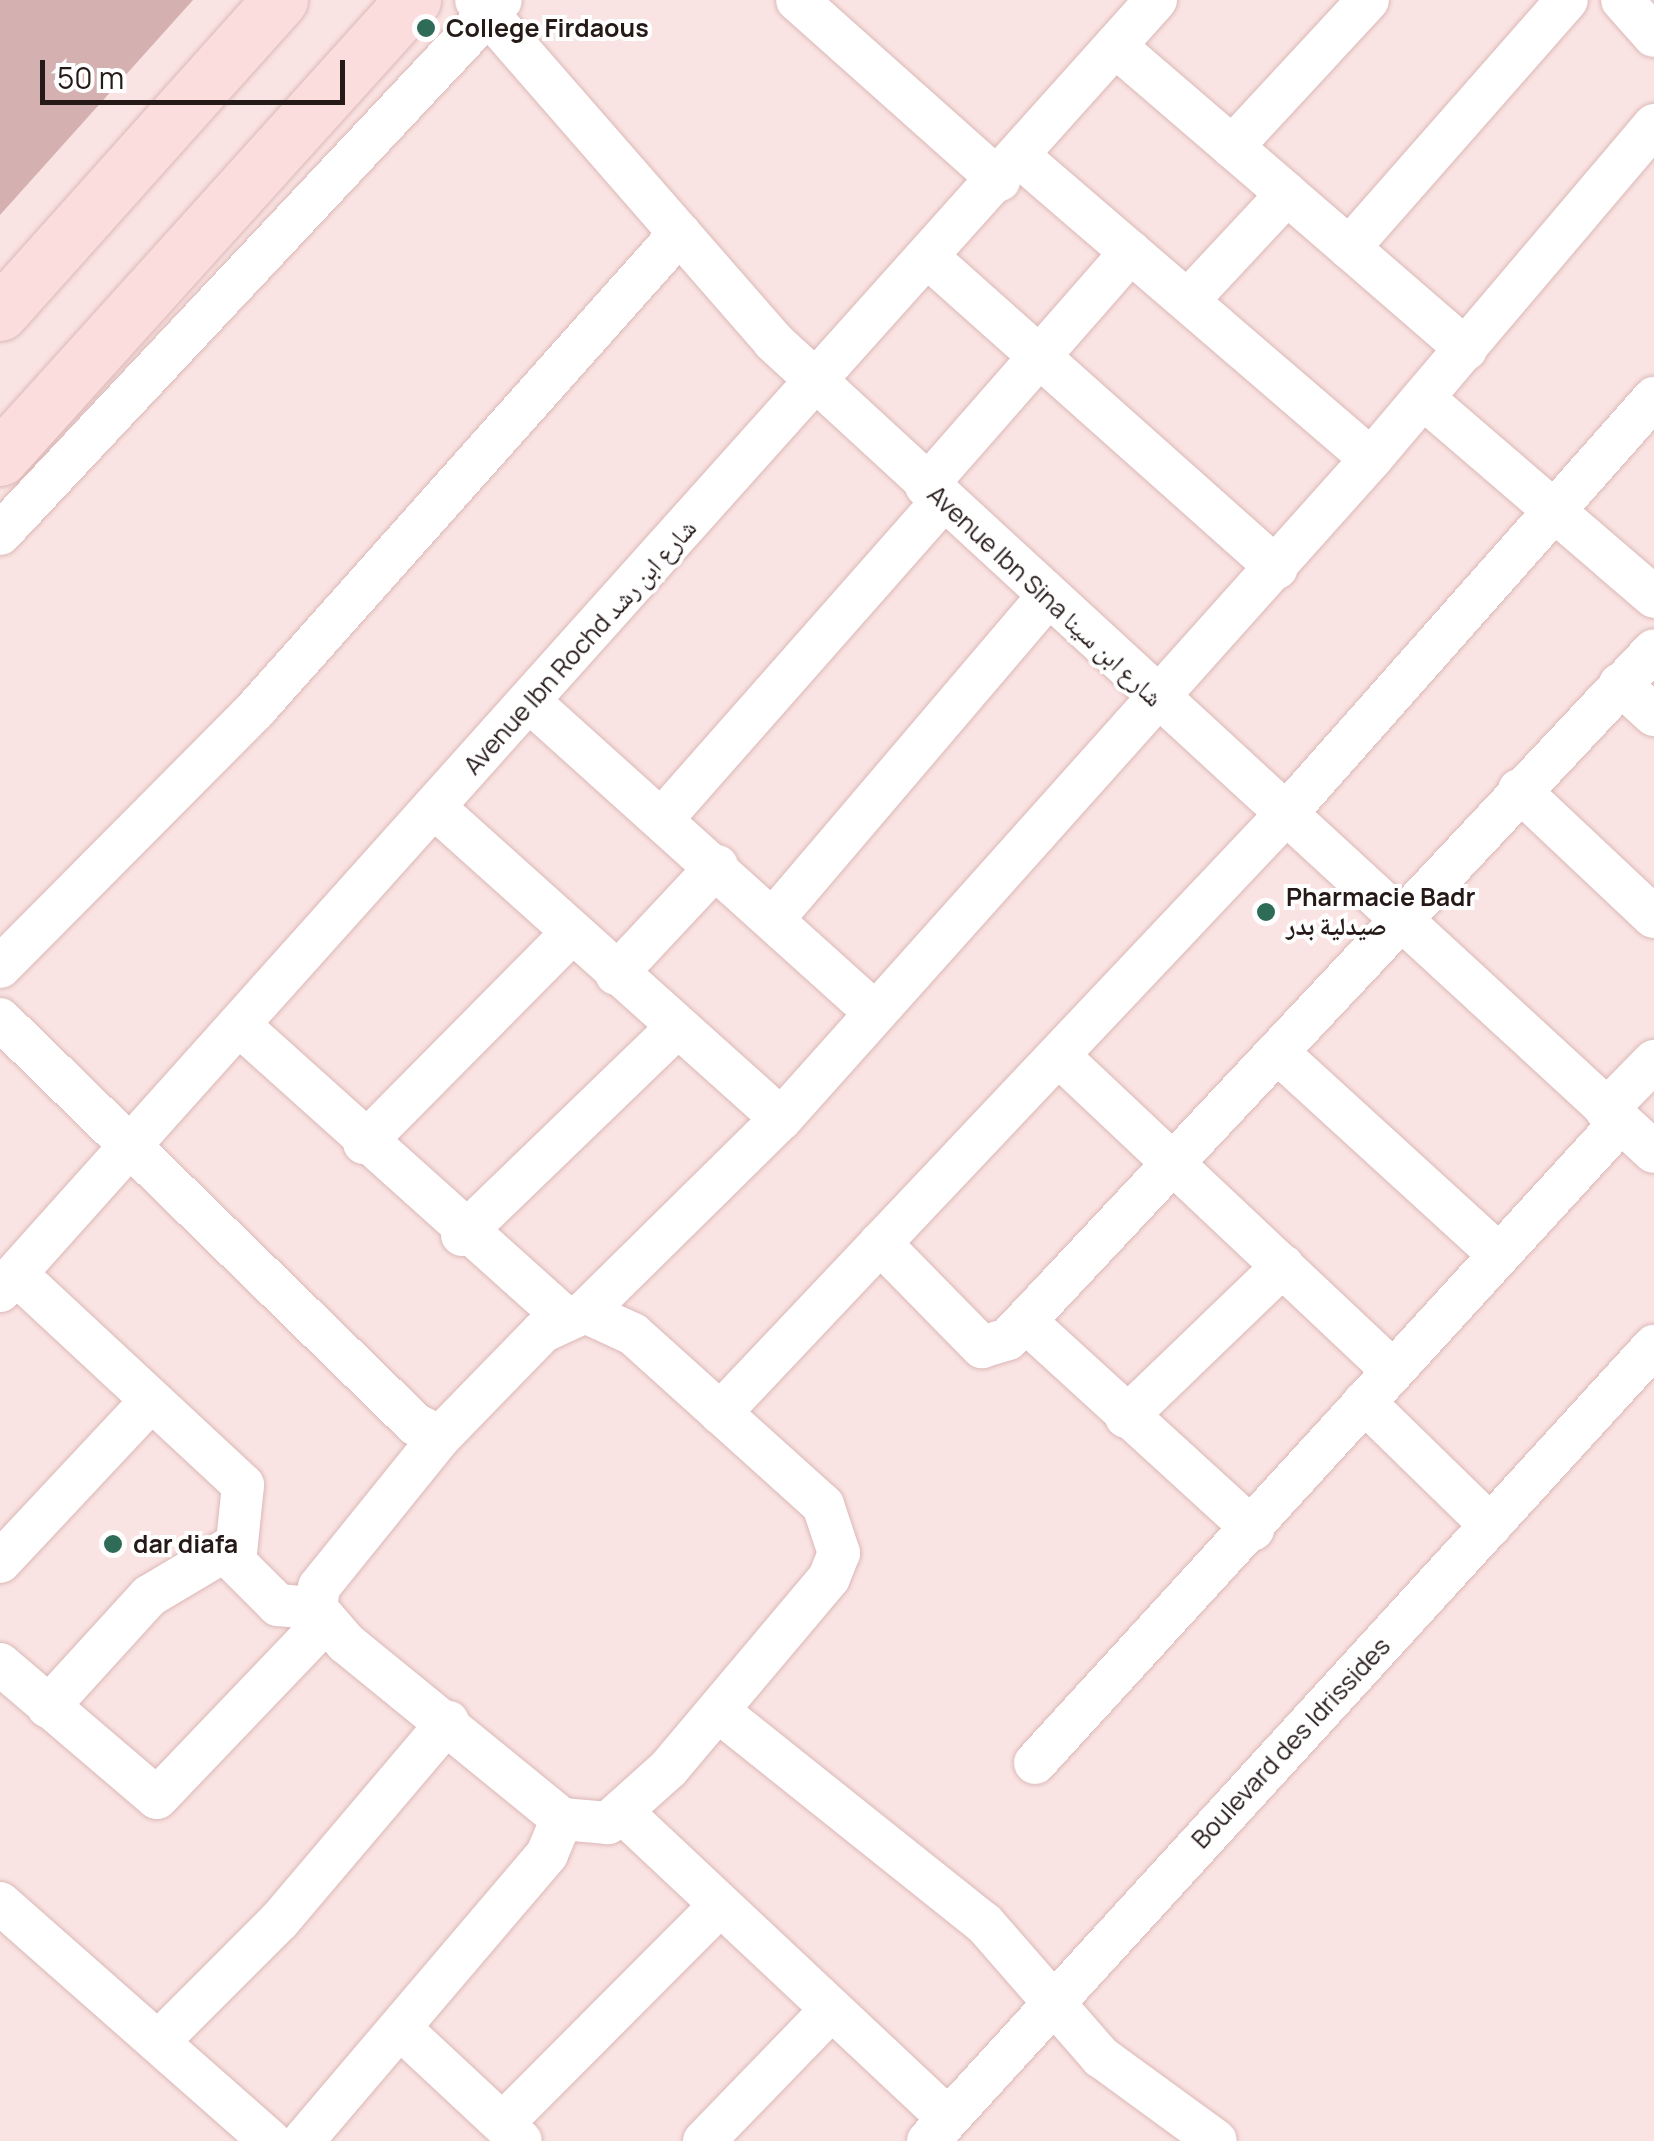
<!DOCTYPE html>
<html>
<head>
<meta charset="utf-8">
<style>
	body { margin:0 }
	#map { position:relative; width:1654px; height:2141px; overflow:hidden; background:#fae4e3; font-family:Manrope,"Noto Naskh Arabic",sans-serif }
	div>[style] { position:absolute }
	.building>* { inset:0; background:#d4b1b0 }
	.roads { filter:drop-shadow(0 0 2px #dbb8b7) drop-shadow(0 0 2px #dbb8b7) }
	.minor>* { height:42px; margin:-21px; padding:0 21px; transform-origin:21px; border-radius:21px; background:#fff }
	.major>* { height:55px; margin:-27.5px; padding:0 27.5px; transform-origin:27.5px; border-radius:27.5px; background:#fbdddd }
	.dots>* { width:28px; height:28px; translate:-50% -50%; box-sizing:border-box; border:5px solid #fff; border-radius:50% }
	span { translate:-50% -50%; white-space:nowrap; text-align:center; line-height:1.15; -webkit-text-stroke:8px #fff; paint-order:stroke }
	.poi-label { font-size:25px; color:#261a19; font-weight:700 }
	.left { translate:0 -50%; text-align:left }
	.street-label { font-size:25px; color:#261a19 }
	.scale { position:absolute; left:40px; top:60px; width:305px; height:45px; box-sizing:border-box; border:5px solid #261a19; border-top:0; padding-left:12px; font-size:30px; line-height:35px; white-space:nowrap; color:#261a19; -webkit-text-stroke:8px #fff; paint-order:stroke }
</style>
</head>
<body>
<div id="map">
	<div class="building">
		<i style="clip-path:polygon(0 0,193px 0,0 215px)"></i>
	</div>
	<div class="roads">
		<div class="minor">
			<i style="left:476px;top:0;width:452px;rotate:48.9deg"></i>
			<i style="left:773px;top:341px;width:1197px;rotate:42.63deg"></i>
			<i style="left:797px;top:0;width:271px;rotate:41.7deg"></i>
			<i style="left:1622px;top:0;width:48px;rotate:48.4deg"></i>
			<i style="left:1115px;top:46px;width:227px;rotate:40.7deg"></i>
			<i style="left:1287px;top:194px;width:142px;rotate:133deg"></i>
			<i style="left:1232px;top:147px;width:200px;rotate:-47.2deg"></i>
			<i style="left:1287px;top:194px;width:237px;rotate:40.9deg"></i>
			<i style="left:1349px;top:248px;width:330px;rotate:-48.7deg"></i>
			<i style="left:931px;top:260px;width:463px;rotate:41.7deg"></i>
			<i style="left:1423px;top:398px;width:305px;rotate:40.7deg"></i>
			<i style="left:1371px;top:459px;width:438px;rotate:-49.7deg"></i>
			<i style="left:926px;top:486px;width:311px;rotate:-48.8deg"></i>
			<i style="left:0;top:534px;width:732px;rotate:-46.83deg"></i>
			<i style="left:1620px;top:684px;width:46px;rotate:42.4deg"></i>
			<i style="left:530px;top:702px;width:464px;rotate:42deg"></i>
			<i style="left:1519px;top:790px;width:185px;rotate:43.3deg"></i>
			<i style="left:436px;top:809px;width:464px;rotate:41.9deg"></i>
			<i style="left:663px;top:818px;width:422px;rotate:-48.6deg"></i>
			<i style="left:775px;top:917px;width:418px;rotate:-49.6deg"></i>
			<i style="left:0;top:967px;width:363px;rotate:-45.2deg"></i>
			<i style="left:256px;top:709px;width:637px;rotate:-48.31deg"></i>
			<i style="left:616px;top:974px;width:148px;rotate:-46.9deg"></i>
			<i style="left:0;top:1019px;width:580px;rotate:44.3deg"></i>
			<i style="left:415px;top:1424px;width:28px;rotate:27deg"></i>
			<i style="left:440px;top:1437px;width:146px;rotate:-45.8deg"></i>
			<i style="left:542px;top:1332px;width:47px;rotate:-24.9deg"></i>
			<i style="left:585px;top:1312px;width:53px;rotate:24.6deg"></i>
			<i style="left:633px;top:1334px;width:256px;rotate:42deg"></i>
			<i style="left:823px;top:1505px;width:51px;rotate:71.6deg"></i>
			<i style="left:839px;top:1553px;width:27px;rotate:112deg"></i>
			<i style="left:829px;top:1578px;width:250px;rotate:130.1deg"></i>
			<i style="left:668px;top:1769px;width:81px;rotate:138deg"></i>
			<i style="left:608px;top:1823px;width:46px;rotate:-175deg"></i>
			<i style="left:562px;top:1819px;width:279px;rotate:-140.8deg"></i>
			<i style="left:346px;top:1643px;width:46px;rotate:-130.6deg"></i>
			<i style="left:316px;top:1608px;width:21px;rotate:-82deg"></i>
			<i style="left:319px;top:1587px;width:193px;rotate:-51.1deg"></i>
			<i style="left:239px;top:1025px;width:438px;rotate:41.9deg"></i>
			<i style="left:1277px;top:1052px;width:297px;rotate:42.4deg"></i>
			<i style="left:1059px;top:1056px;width:458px;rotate:43.3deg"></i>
			<i style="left:1606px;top:1110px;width:69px;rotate:-45.6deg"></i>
			<i style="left:364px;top:1143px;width:294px;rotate:-45.3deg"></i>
			<i style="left:462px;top:1235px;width:298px;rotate:-44deg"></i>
			<i style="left:880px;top:1243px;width:146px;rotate:45.6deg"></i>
			<i style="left:982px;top:1347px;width:27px;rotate:-17deg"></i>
			<i style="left:1008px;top:1339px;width:944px;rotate:-46.84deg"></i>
			<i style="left:16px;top:1274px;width:310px;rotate:42.9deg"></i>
			<i style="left:243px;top:1485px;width:77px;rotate:95.9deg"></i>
			<i style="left:235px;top:1562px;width:61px;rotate:45deg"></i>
			<i style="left:278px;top:1605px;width:38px;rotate:5deg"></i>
			<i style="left:0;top:1291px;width:1733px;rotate:-48.16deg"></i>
			<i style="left:585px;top:1312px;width:275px;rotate:-44.6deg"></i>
			<i style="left:781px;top:1119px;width:885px;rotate:-48.21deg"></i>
			<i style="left:1371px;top:459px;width:464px;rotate:-139.3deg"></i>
			<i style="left:1025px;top:1321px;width:309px;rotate:42.4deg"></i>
			<i style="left:1364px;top:1402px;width:177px;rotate:44.3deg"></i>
			<i style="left:720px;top:1413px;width:820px;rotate:-46.63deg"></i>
			<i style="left:1283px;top:817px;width:560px;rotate:-48.48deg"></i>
			<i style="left:1126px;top:1417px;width:218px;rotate:-43.9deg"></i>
			<i style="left:0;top:1562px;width:218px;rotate:-46.9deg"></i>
			<i style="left:0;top:1664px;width:206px;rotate:40.5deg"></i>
			<i style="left:157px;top:1798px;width:242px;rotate:-46.3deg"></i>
			<i style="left:48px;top:1707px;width:150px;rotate:-47.7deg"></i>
			<i style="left:149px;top:1596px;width:94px;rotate:-30.7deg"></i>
			<i style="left:718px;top:1711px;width:340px;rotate:38.6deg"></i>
			<i style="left:984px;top:1923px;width:178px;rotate:48.9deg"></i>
			<i style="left:1101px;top:2057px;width:142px;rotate:36.1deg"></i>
			<i style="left:1035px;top:1763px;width:867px;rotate:-47.57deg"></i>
			<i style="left:624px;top:1814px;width:444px;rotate:43.2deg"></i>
			<i style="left:0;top:1903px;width:360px;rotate:41.4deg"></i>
			<i style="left:403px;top:2031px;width:161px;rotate:43deg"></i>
			<i style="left:158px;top:2042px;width:173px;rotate:-45deg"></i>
			<i style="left:280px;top:1920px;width:260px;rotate:-49.7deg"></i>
			<i style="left:503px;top:2123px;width:305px;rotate:-45.1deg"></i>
			<i style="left:303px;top:2141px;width:377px;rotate:-49.6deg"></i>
			<i style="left:547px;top:1854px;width:38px;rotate:-67deg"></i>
			<i style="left:704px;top:2141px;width:180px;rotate:-45.9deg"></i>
			<i style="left:928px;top:2141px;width:1077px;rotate:-47.6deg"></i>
		</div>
		<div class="major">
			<i style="left:0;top:313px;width:420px;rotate:-48.2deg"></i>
			<i style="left:0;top:458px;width:617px;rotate:-47.96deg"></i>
		</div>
	</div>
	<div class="dots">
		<i style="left:426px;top:28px;background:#2e6c58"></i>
		<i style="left:1266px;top:912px;background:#2e6c58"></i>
		<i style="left:113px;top:1544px;background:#2e6c58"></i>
	</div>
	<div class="poi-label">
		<span class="left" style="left:446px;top:28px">College Firdaous</span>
		<span class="left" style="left:1286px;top:912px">Pharmacie Badr<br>صيدلية بدر</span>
		<span class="left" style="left:133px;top:1544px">dar diafa</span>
	</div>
	<div class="street-label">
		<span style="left:1045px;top:596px;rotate:43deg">Avenue Ibn Sina شارع ابن سينا</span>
		<span style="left:580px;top:647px;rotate:-48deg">Avenue Ibn Rochd شارع ابن رشد</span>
		<span style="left:1291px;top:1743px;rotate:-47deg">Boulevard des Idrissides</span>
	</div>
	<div class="scale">50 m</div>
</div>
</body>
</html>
